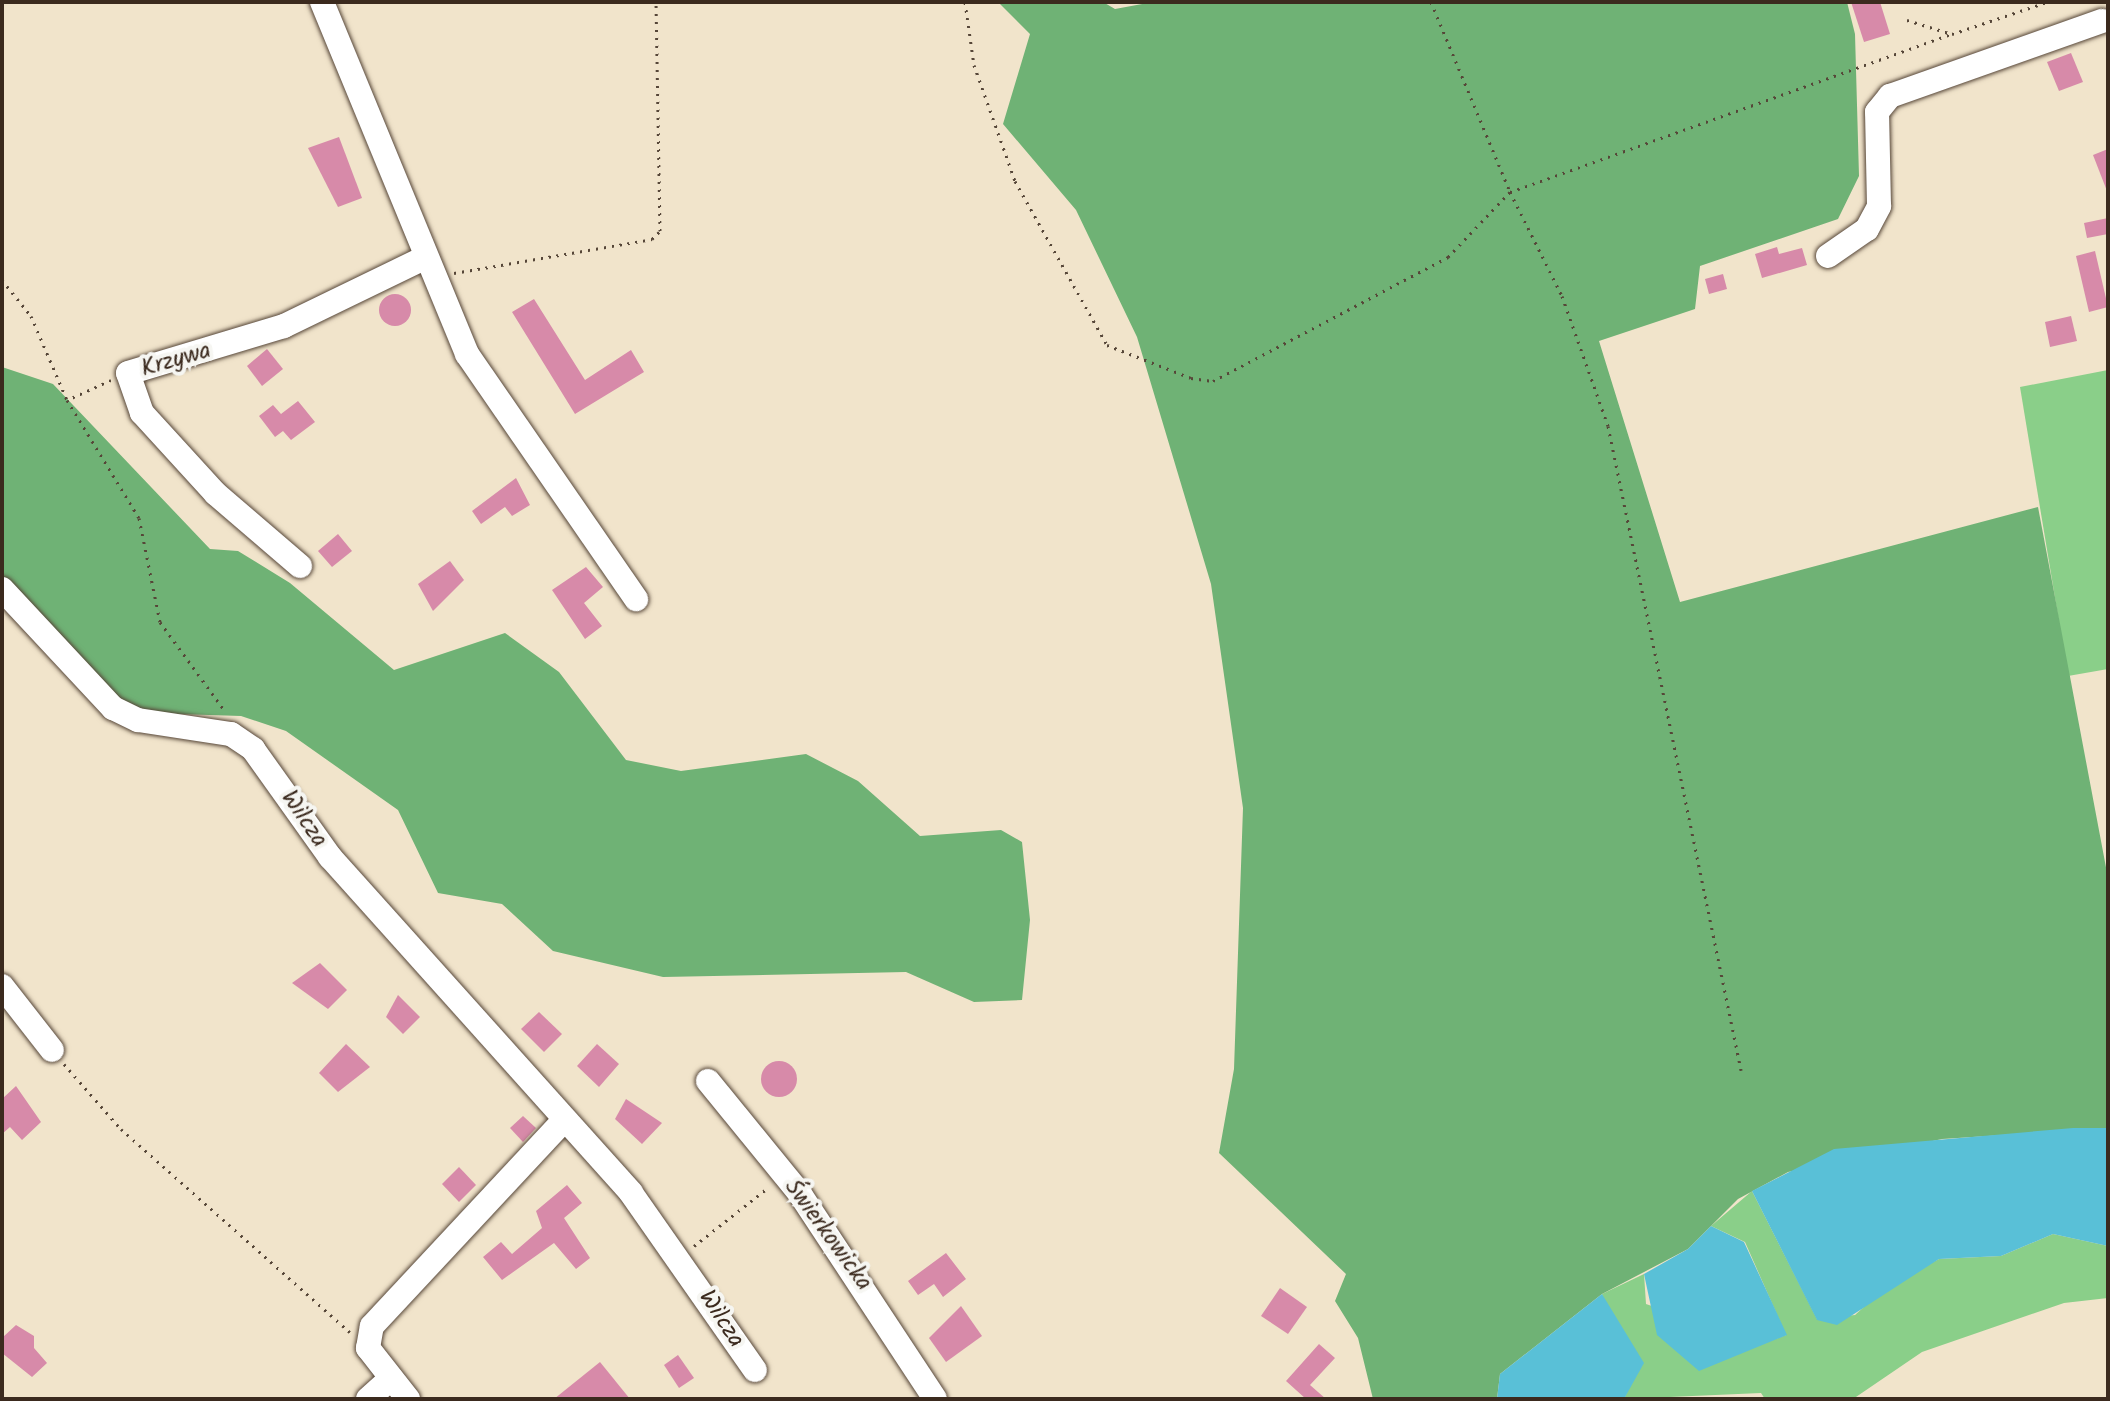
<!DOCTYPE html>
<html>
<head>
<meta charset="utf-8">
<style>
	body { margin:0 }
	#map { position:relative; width:2110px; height:1401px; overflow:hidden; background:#f1e4cb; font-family:Kalam,sans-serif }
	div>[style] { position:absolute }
	.green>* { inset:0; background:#8acf89 }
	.forest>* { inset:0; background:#6fb275 }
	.water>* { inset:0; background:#59c0d7 }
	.building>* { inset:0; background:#d78aa9 }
	.round { border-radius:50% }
	.path>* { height:3px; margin-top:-1.5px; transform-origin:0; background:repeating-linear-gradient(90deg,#564638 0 2px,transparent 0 8px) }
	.roads { filter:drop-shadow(0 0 2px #564638) drop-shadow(0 0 2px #564638) }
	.minor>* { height:24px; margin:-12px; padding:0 12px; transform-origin:12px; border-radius:12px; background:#fff }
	span { translate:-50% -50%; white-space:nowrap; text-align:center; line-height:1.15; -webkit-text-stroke:8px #f6f6f2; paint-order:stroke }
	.street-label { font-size:24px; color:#3b2a1e }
	.frame { position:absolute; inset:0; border:4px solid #3b2a1e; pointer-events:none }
</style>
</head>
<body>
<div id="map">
	<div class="green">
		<i style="clip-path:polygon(2108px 370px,2108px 669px,2068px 676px,2020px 387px)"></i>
		<i style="clip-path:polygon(1752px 1191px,1817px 1319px,1855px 1315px,1886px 1287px,1939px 1259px,2001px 1256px,2053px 1234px,2108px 1246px,2108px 1298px,2064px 1303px,1922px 1352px,1853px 1399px,1765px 1399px,1761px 1393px,1624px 1399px,1628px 1390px,1602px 1294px,1644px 1274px,1646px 1304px,1762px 1344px,1786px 1335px,1745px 1242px,1711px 1226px)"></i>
	</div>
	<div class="forest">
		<i style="clip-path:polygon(998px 2px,1103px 2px,1115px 9px,1153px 2px,1847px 2px,1855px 34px,1859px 176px,1838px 219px,1700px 266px,1695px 309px,1599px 341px,1680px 602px,2038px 507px,2108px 878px,2108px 1128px,1942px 1139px,1788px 1172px,1738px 1199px,1688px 1249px,1602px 1294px,1500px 1374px,1497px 1399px,1373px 1399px,1358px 1338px,1335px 1301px,1346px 1274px,1219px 1153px,1234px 1069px,1243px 808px,1211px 584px,1137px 337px,1076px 210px,1003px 124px,1030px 34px)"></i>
		<i style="clip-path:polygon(2px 367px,53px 384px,210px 549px,238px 551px,290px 583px,394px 670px,505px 633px,559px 672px,626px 760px,681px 771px,806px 754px,858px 781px,920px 836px,1001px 830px,1022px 842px,1030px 920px,1022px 1000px,974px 1002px,906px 972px,663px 977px,553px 951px,502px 904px,438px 893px,398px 810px,286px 731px,241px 716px,146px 713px,123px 704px,2px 577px)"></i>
	</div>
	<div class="water">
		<i style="clip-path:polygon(2073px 1128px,2108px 1128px,2108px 1246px,2053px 1234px,2001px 1256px,1939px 1259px,1837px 1325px,1817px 1320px,1752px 1191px,1834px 1149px)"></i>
		<i style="clip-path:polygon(1711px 1226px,1744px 1242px,1787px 1335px,1699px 1371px,1657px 1335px,1644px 1274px,1688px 1249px)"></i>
		<i style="clip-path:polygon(1602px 1294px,1644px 1363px,1624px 1399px,1497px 1399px,1500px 1374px)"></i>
	</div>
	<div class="building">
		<i style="clip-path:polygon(1851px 2px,1880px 2px,1890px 34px,1864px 42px)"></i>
		<i style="clip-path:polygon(2071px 53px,2083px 82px,2059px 91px,2047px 62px)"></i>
		<i style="clip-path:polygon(339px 137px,362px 198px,338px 207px,308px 148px)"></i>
		<i style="clip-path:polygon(2108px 149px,2108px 191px,2107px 191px,2093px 155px)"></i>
		<i style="clip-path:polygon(2108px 218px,2108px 234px,2087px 238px,2084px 223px)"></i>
		<i style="clip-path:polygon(1777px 247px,1779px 254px,1802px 248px,1807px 265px,1762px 278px,1755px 254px)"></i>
		<i style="clip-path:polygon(2095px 251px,2108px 307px,2089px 312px,2076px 256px)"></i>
		<i style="clip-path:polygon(1723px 274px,1727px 289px,1709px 294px,1705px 279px)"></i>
		<i class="round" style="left:379px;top:294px;width:32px;height:32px"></i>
		<i style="clip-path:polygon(534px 299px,585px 380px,631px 350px,644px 372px,575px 414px,512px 312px)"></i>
		<i style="clip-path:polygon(2071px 316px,2077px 341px,2050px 347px,2045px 322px)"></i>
		<i style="clip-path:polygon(267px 349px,283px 369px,262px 386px,247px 366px)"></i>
		<i style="clip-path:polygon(298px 401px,315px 422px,291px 440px,283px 431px,275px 437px,259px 416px,273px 405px,281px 414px)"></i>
		<i style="clip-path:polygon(516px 478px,530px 505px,512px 516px,505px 507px,481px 524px,472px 511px)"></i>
		<i style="clip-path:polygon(338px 534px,352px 551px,332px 567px,318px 551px)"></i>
		<i style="clip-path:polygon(450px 561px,464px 580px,433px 611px,418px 584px)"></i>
		<i style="clip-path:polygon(586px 567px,603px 587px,584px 603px,602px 626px,585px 639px,552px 590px)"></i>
		<i style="clip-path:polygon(320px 963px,347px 990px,328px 1009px,292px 983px)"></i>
		<i style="clip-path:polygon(398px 995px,420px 1017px,403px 1034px,386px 1017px)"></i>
		<i style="clip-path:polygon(539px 1012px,562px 1034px,544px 1052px,521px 1029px)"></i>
		<i style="clip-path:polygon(346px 1044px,370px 1067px,338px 1092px,319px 1073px)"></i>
		<i style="clip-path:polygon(597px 1044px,619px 1064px,599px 1087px,577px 1066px)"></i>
		<i class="round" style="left:761px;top:1061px;width:36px;height:36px"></i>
		<i style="clip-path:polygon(16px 1086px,41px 1122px,22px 1140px,10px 1127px,2px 1134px,2px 1099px)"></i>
		<i style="clip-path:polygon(626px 1099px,662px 1123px,642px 1144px,615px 1119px)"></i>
		<i style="clip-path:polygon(523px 1116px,536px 1128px,523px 1142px,510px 1128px)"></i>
		<i style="clip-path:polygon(459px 1167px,476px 1185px,459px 1202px,442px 1184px)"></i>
		<i style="clip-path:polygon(567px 1185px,582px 1203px,564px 1218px,590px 1258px,576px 1269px,554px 1243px,502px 1280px,483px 1257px,501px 1242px,512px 1254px,542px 1228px,536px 1211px)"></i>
		<i style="clip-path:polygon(946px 1253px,966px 1279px,943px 1297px,934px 1284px,918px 1295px,908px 1281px)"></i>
		<i style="clip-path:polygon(1280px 1288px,1307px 1307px,1288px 1334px,1261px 1316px)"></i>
		<i style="clip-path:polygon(961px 1306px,982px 1336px,946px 1362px,929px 1338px)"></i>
		<i style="clip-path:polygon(16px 1325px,34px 1336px,34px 1348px,47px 1363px,32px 1377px,2px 1353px,2px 1338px)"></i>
		<i style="clip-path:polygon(1319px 1344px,1335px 1358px,1310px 1385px,1326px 1399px,1306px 1399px,1286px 1381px)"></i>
		<i style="clip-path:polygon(678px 1355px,694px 1378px,679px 1388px,664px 1365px)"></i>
		<i style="clip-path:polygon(600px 1362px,630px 1399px,554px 1399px)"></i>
	</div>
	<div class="path">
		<i style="left:965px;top:2px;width:64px;rotate:81.9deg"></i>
		<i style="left:974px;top:65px;width:123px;rotate:70.5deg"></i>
		<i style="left:1015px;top:181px;width:188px;rotate:60.7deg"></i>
		<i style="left:1107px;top:345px;width:90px;rotate:21.4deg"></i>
		<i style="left:1191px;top:378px;width:22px;rotate:8deg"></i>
		<i style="left:1213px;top:381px;width:266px;rotate:-27.8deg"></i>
		<i style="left:1448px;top:257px;width:90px;rotate:-46.4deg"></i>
		<i style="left:1510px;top:192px;width:116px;rotate:63.4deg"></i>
		<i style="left:1562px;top:296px;width:138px;rotate:70.5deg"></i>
		<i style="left:1608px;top:426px;width:658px;rotate:78.33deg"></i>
		<i style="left:1431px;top:2px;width:206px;rotate:67.4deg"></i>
		<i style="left:1510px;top:192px;width:469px;rotate:-19.7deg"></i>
		<i style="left:1907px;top:20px;width:47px;rotate:17.3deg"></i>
		<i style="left:1952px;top:34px;width:100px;rotate:-18.6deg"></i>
		<i style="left:454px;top:273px;width:201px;rotate:-9.7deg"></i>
		<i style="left:652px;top:239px;width:11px;rotate:-45deg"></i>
		<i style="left:660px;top:231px;width:229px;rotate:-91deg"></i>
		<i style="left:2px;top:280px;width:46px;rotate:51.1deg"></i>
		<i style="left:31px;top:316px;width:91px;rotate:66.8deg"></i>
		<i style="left:111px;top:380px;width:48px;rotate:155.6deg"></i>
		<i style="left:67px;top:400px;width:138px;rotate:58.6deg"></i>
		<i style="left:139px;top:518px;width:106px;rotate:78.6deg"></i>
		<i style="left:160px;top:622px;width:110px;rotate:53.9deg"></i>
		<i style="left:64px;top:1064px;width:86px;rotate:48.8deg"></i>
		<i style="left:121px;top:1129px;width:306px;rotate:41.6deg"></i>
		<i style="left:694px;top:1246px;width:95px;rotate:-38.2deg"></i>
	</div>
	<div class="roads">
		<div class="minor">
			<i style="left:322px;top:2px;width:381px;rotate:67.6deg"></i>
			<i style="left:467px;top:354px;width:298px;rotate:55.4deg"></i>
			<i style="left:1828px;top:256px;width:47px;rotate:-34.7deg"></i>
			<i style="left:1867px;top:229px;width:26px;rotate:-62deg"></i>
			<i style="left:1879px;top:206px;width:94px;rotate:-91.2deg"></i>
			<i style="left:1877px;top:112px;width:21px;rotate:-51deg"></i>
			<i style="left:1890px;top:96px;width:225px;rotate:-19.5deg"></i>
			<i style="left:300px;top:566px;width:111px;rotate:-139.4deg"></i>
			<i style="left:216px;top:494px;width:110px;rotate:-132.4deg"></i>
			<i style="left:142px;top:413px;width:42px;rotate:-109.3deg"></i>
			<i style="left:128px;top:373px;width:163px;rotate:-16.8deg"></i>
			<i style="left:284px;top:326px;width:153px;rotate:-25.9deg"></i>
			<i style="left:2px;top:589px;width:163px;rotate:47deg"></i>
			<i style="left:113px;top:708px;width:28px;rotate:26deg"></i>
			<i style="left:138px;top:720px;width:94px;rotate:8.6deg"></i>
			<i style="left:231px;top:734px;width:27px;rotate:34deg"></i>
			<i style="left:253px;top:749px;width:133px;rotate:54.5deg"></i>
			<i style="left:330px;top:857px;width:451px;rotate:48.1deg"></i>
			<i style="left:631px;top:1193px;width:216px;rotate:55deg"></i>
			<i style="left:2px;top:986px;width:81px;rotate:52deg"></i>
			<i style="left:708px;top:1081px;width:146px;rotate:50.8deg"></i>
			<i style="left:800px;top:1194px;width:245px;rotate:56.6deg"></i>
			<i style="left:368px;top:1399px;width:31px;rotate:-42deg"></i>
			<i style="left:408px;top:1399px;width:65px;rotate:-128.1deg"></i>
			<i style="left:368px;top:1348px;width:22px;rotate:-80deg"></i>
			<i style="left:372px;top:1326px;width:282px;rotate:-47deg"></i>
		</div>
	</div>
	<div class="street-label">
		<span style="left:176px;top:360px;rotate:-16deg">Krzywa</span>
		<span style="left:304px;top:819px;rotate:56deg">Wilcza</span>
		<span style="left:828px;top:1235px;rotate:54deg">Świerkowicka</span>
		<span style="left:721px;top:1319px;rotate:57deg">Wilcza</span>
	</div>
	<div class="frame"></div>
</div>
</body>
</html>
